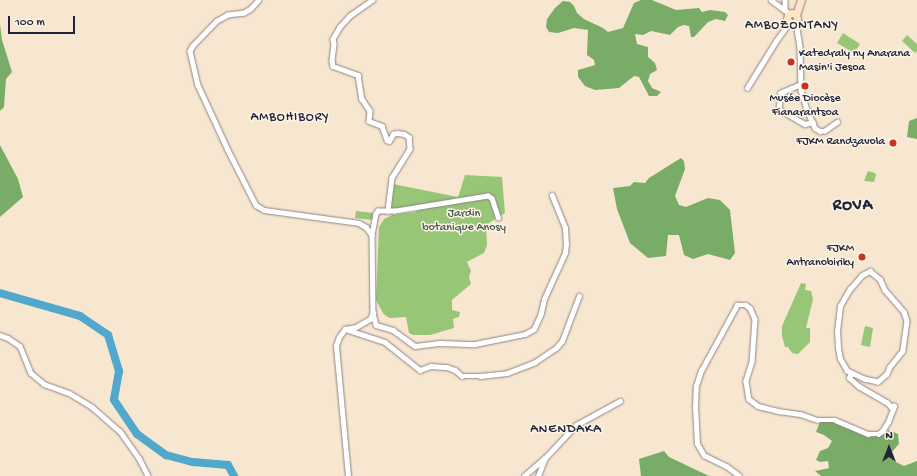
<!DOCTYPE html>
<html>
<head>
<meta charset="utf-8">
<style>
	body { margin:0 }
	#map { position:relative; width:917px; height:476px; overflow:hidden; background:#f8e7d0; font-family:"Gochi Hand",sans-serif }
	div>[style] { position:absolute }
	.green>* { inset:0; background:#97c776 }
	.forest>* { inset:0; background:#79ac67 }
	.river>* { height:8px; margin:-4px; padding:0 4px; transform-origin:4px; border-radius:4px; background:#50a8cd }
	.roads { filter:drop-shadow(0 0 1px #8d8486) drop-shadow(0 0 1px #8d8486) }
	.street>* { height:4.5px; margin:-2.25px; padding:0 2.25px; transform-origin:2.25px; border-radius:2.25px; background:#fff }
	.secondary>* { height:7px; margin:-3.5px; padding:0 3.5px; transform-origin:3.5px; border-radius:3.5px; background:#ffe4c6 }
	.secondary>.ring { margin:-3.5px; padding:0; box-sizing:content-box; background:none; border:7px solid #ffe4c6; border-radius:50% }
	.dots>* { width:11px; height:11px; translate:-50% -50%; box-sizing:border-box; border:2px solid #fcf5e5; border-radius:50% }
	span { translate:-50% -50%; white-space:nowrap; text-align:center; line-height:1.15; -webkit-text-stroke:3px #fcf5e5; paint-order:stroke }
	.poi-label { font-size:12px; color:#22223b }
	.left { translate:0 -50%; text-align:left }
	.right { translate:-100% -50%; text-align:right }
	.park-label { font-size:12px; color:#4b5c50 }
	.neighbourhood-label { font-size:13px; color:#22223b; letter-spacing:1px }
	.district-label { font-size:16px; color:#22223b; font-weight:700; letter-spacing:1px }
	.north { position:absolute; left:869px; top:428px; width:40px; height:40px; -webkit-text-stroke:3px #fcf5e5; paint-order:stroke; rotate:0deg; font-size:11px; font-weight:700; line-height:16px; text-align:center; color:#22223b }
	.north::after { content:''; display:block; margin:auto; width:14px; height:18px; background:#22223b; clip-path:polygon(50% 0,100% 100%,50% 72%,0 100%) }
	.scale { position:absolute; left:8px; top:16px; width:67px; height:18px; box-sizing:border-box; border:2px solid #22223b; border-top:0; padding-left:5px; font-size:12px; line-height:14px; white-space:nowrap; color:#22223b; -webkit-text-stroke:3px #fcf5e5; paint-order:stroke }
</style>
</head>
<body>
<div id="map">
	<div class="green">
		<i style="clip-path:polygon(843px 33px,860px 44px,854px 53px,837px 43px)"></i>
		<i style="clip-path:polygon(907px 35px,917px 44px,917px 51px,915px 53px,902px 41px)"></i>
		<i style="clip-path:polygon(868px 171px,875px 173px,876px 175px,874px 182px,864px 181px)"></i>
		<i style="clip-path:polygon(465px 175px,502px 177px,505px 213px,486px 225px,487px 245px,484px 253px,467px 262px,471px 271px,469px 277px,471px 284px,452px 300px,452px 310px,460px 312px,459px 317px,453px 319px,454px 328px,430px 335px,413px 335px,409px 333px,406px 317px,390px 318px,386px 316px,383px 313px,376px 300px,379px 227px,384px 219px,392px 215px,416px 212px,421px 206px,389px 210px,393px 184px,458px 197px)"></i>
		<i style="clip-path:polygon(356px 211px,374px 213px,373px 220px,355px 218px)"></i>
		<i style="clip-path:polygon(801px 283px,806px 284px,805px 290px,811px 291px,813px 299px,806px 328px,810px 328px,810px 342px,798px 354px,792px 353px,788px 347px,785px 347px,782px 336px,782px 326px)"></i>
		<i style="clip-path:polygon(865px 326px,873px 328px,870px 347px,861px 345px)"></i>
	</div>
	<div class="forest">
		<i style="clip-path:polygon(641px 0,652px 0,676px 10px,699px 8px,702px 12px,710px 10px,725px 12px,728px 15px,725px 21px,716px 19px,708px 22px,694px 37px,691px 37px,689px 26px,684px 25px,678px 27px,670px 35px,651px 31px,643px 35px,635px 34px,637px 44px,648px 47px,648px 57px,655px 63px,657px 70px,650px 74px,648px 81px,652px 88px,661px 92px,657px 96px,649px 96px,639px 77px,634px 76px,619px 88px,595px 90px,585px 86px,578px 77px,578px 70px,595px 65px,594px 60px,587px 55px,588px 30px,574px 28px,558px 33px,549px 32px,546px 27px,547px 19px,555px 8px,563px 1px,570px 2px,574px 6px,577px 13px,584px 19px,603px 28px,608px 32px,623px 28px,634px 3px)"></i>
		<i style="clip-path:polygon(0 24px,2px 40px,12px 72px,6px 79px,4px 107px,0 111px)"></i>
		<i style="clip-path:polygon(917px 118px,917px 139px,907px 137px,909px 121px)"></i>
		<i style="clip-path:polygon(0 145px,18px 179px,23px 197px,0 217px)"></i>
		<i style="clip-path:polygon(681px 158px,684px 161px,685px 169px,675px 196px,679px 205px,686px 207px,708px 198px,720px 200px,730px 210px,735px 253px,730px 260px,708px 254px,693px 259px,684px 255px,679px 235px,668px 235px,666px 256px,648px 258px,630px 243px,617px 209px,613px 188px,630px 186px,634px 182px,645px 183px,649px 178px)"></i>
		<i style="clip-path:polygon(820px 422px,833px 422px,869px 437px,877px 436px,889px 430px,898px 434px,899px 444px,891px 453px,894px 461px,904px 466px,917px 461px,917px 476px,821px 476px,815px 471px,829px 468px,828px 461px,820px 462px,816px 460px,820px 451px,828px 448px,832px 441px,824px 435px,816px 432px)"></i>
		<i style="clip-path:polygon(664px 451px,669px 457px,709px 476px,641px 476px,639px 459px)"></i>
	</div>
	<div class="river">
		<i style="left:0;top:293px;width:83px;rotate:16deg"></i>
		<i style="left:80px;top:316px;width:34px;rotate:34deg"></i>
		<i style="left:108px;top:335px;width:38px;rotate:73deg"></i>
		<i style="left:119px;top:371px;width:29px;rotate:100deg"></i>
		<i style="left:114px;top:400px;width:41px;rotate:55.9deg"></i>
		<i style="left:137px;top:434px;width:36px;rotate:36deg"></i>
		<i style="left:166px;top:455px;width:28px;rotate:15deg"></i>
		<i style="left:193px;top:462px;width:35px;rotate:5deg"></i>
		<i style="left:228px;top:465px;width:13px;rotate:61deg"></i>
	</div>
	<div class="roads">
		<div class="street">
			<i style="left:259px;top:0;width:12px;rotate:132deg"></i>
			<i style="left:251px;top:9px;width:8px;rotate:150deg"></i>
			<i style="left:244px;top:13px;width:16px;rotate:173deg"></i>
			<i style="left:228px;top:15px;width:13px;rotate:151deg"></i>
			<i style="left:217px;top:21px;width:35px;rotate:134deg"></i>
			<i style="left:193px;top:46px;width:6px;rotate:121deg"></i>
			<i style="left:190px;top:51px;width:35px;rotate:77deg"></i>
			<i style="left:198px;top:85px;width:72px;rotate:65.2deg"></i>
			<i style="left:228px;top:150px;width:62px;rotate:63deg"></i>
			<i style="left:256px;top:205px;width:9px;rotate:32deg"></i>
			<i style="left:264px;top:210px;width:96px;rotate:7.8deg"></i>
			<i style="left:359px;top:223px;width:8px;rotate:30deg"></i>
			<i style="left:366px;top:227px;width:10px;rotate:53deg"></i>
			<i style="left:373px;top:0;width:28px;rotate:145deg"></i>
			<i style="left:350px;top:16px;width:15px;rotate:132deg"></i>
			<i style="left:340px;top:27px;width:14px;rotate:120deg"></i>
			<i style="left:333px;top:39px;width:5px;rotate:79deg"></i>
			<i style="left:334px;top:44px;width:17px;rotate:97deg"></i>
			<i style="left:332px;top:61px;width:5px;rotate:79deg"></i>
			<i style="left:333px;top:66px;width:27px;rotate:20deg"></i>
			<i style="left:358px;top:75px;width:24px;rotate:81deg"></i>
			<i style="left:362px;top:99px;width:14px;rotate:56deg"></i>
			<i style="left:370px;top:111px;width:10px;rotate:96deg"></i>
			<i style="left:369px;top:121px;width:14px;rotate:21deg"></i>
			<i style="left:382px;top:126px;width:15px;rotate:70deg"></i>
			<i style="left:387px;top:140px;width:2px;rotate:27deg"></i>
			<i style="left:389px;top:141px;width:8px;rotate:-60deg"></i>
			<i style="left:393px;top:134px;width:4px;rotate:-14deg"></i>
			<i style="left:397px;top:133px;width:7px;rotate:8deg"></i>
			<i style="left:404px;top:134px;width:6px;rotate:31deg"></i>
			<i style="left:409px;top:137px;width:12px;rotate:85deg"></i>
			<i style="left:410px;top:149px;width:34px;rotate:122deg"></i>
			<i style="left:392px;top:178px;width:33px;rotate:97deg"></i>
			<i style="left:771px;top:0;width:17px;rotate:36deg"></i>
			<i style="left:785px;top:0;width:10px;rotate:90deg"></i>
			<i style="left:785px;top:10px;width:6px;rotate:39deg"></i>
			<i style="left:796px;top:22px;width:26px;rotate:81deg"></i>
			<i style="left:800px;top:48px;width:42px;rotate:88.6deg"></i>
			<i style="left:801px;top:90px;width:21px;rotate:73deg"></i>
			<i style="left:807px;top:110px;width:20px;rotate:66deg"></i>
			<i style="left:815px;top:128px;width:6px;rotate:31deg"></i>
			<i style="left:820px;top:131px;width:4px"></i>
			<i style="left:824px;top:131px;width:16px;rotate:-35deg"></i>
			<i style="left:800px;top:85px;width:21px;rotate:157deg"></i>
			<i style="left:781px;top:93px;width:16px;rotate:97deg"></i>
			<i style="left:779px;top:109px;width:30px;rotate:30deg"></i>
			<i style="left:805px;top:124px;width:8px;rotate:-14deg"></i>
			<i style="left:747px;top:88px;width:55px;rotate:-58.3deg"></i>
			<i style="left:776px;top:41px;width:24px;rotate:-54deg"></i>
			<i style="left:498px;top:218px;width:20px;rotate:-108deg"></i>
			<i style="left:492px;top:199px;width:5px;rotate:-143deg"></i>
			<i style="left:488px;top:196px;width:94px;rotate:170.8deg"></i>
			<i style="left:395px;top:211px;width:17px;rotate:180deg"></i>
			<i style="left:378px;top:211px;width:4px;rotate:124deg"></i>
			<i style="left:376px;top:214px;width:21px;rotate:101deg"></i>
			<i style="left:372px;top:235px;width:78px;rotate:89.3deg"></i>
			<i style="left:373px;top:313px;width:12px;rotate:76deg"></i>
			<i style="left:376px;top:325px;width:18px;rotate:16deg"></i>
			<i style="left:393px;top:330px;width:27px;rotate:36deg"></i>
			<i style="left:415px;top:346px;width:25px;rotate:-7deg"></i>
			<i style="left:440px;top:343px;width:35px;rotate:2deg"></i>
			<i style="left:475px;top:344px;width:51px;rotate:-11.3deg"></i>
			<i style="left:525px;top:334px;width:10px;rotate:-29deg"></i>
			<i style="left:534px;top:329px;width:17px;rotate:-66deg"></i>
			<i style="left:541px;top:313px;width:14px;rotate:-78deg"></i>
			<i style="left:544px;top:299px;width:51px;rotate:-65.5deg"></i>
			<i style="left:565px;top:253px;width:9px;rotate:-84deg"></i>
			<i style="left:566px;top:244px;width:16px;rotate:-94deg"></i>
			<i style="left:565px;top:228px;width:35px;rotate:-112deg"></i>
			<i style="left:870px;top:271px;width:13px;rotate:39deg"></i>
			<i style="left:880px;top:279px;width:12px;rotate:66deg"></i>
			<i style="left:885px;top:290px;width:29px;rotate:49deg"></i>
			<i style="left:904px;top:312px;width:9px;rotate:72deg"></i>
			<i style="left:907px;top:321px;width:30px;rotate:98deg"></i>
			<i style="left:903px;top:351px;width:21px;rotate:129deg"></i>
			<i style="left:890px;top:367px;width:8px;rotate:113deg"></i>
			<i style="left:887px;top:374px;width:12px;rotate:138deg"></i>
			<i style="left:878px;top:382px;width:14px;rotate:-168deg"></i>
			<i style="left:864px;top:379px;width:19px;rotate:-155deg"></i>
			<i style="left:847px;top:371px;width:14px;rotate:-120deg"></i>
			<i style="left:840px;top:359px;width:11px;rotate:-100deg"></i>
			<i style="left:838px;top:348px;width:17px;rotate:-93deg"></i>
			<i style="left:837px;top:331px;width:25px;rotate:-83deg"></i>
			<i style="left:840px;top:306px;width:20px;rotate:-60deg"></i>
			<i style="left:850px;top:289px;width:18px;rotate:-49deg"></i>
			<i style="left:862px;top:275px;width:9px;rotate:-27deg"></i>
			<i style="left:345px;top:329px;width:42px;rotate:18deg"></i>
			<i style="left:385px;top:342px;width:45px;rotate:38.7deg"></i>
			<i style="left:420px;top:370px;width:12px;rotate:-20deg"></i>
			<i style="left:431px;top:366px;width:16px;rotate:4deg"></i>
			<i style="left:447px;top:367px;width:9px;rotate:21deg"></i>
			<i style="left:455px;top:370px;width:9px;rotate:41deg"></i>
			<i style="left:462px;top:376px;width:18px"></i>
			<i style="left:480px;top:376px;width:27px;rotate:-6deg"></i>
			<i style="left:507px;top:373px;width:30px;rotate:-21deg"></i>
			<i style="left:535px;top:362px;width:25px;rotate:-34deg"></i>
			<i style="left:556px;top:348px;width:9px;rotate:-49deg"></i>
			<i style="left:562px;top:341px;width:48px;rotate:-69.3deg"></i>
			<i style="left:0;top:335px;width:9px;rotate:21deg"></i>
			<i style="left:8px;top:338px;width:14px;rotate:34deg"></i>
			<i style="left:20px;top:346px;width:29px;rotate:68deg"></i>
			<i style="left:31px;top:373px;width:17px;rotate:40deg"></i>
			<i style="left:44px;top:384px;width:27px;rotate:20deg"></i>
			<i style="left:69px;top:393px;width:27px;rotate:31deg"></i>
			<i style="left:92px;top:407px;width:37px;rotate:41deg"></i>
			<i style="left:120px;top:431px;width:33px;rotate:55deg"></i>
			<i style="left:139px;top:458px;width:20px;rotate:63deg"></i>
			<i style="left:348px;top:476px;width:131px;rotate:-95.3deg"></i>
			<i style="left:336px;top:346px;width:9px;rotate:-72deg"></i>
			<i style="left:339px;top:337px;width:10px;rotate:-53deg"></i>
			<i style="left:345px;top:329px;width:11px;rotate:-10deg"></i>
			<i style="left:356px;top:327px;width:16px;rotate:-30deg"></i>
			<i style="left:370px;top:319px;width:7px;rotate:-63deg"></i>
			<i style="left:524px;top:476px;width:28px;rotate:-41deg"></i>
			<i style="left:538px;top:476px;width:19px;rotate:-69deg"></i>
			<i style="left:545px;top:458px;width:45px;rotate:-46.8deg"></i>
			<i style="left:576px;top:425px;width:50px;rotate:-28.6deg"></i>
			<i style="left:739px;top:476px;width:15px;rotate:-143deg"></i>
			<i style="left:727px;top:467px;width:25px;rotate:-154deg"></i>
			<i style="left:704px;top:456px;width:14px;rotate:-120deg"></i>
			<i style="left:697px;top:444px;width:35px;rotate:-93deg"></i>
			<i style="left:695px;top:409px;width:23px;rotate:-88deg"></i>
			<i style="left:696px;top:386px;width:16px;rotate:-72deg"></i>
			<i style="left:701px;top:371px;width:75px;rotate:-61.4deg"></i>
			<i style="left:737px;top:305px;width:9px"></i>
			<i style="left:746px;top:305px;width:5px;rotate:37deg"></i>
			<i style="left:750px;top:308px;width:12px;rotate:66deg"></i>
			<i style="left:755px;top:319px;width:43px;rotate:94deg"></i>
			<i style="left:752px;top:362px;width:20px;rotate:108deg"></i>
			<i style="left:746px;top:381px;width:18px;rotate:81deg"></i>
			<i style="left:749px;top:399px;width:11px;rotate:38deg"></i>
			<i style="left:758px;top:406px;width:21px;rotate:14deg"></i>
			<i style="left:778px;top:411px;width:22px;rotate:8deg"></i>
			<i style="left:800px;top:414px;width:18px;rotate:19deg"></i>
			<i style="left:817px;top:420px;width:18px"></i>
			<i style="left:835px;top:420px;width:36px;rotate:23deg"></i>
			<i style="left:868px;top:434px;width:10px"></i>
			<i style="left:878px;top:434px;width:5px;rotate:-37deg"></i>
			<i style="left:882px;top:431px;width:11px;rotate:-56deg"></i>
			<i style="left:888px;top:422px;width:17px;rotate:-69deg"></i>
			<i style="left:894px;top:406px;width:3px;rotate:162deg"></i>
			<i style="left:891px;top:407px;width:6px;rotate:-135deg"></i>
			<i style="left:887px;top:403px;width:32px;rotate:-150deg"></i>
			<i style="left:859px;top:387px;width:13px;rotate:-138deg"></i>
			<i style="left:849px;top:378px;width:5px;rotate:-68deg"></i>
		</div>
		<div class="secondary">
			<i class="ring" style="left:787px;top:13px;width:3px;height:3px"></i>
			<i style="left:796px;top:15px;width:16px;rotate:-72deg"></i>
		</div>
	</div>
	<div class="dots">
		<i style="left:791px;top:62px;background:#c8321e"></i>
		<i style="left:805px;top:86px;background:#c8321e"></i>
		<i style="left:893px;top:143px;background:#c8321e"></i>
		<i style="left:862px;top:257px;background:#c8321e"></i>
	</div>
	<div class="poi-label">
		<span class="left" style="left:799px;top:62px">Katedraly ny Anarana<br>Masin'i Jesoa</span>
		<span style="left:805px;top:107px">Musée Diocèse<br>Fianarantsoa</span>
		<span class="right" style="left:885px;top:143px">FJKM Randzavola</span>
		<span class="right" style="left:854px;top:257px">FJKM<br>Antranobiriky</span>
	</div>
	<div class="park-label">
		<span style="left:464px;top:222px">Jardin<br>botanique Anosy</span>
	</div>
	<div class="neighbourhood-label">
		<span style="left:792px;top:26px">AMBOZONTANY</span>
		<span style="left:290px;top:118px">AMBOHIBORY</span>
		<span style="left:566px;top:430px">ANENDAKA</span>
	</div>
	<div class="district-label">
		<span style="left:853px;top:207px">ROVA</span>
	</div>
	<div class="north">N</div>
	<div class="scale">100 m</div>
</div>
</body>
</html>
